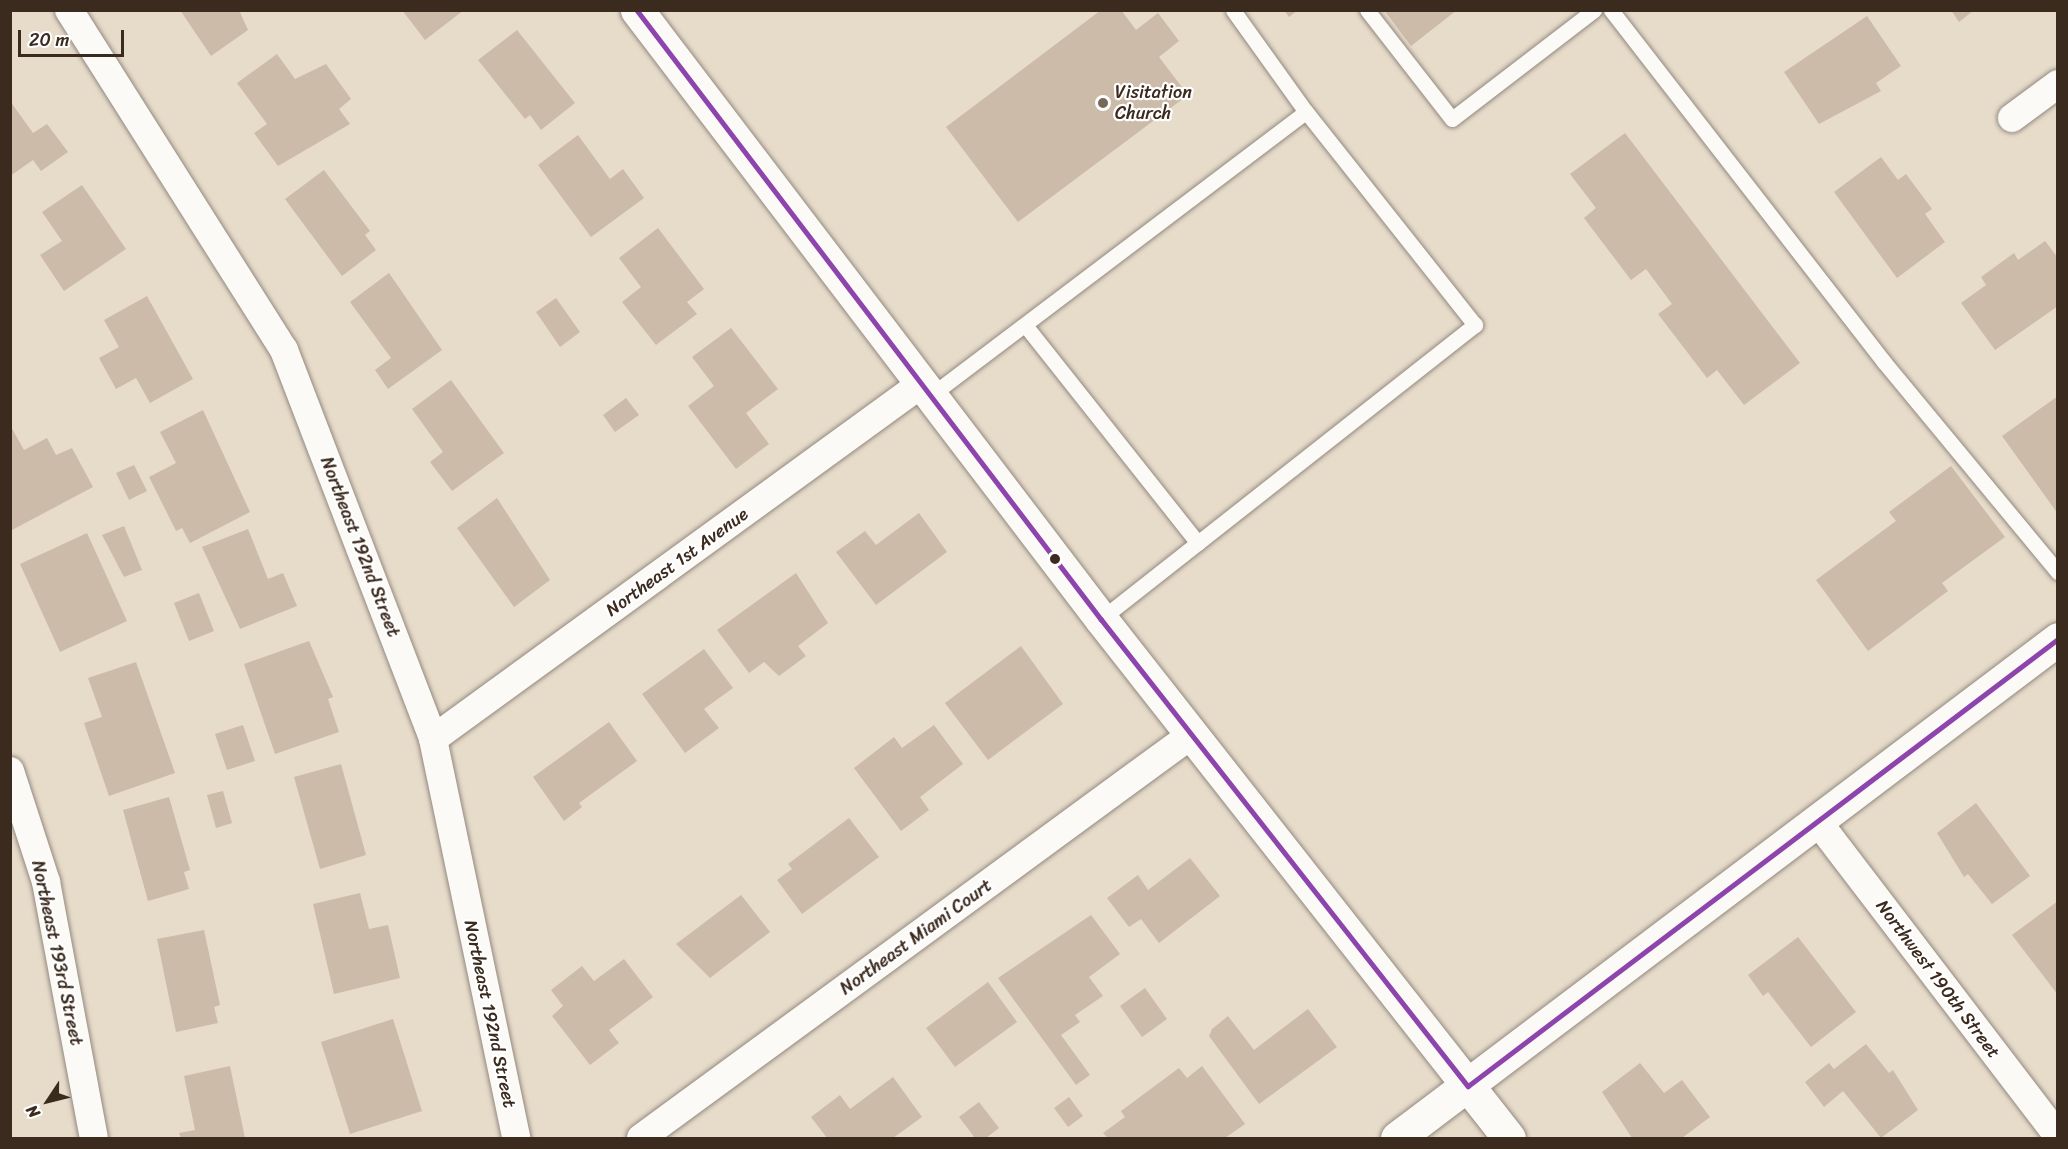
<!DOCTYPE html>
<html>
<head>
<meta charset="utf-8">
<style>
	body { margin:0 }
	#map { position:relative; width:2068px; height:1149px; overflow:hidden; background:#e7dbca; font-family:Sriracha,sans-serif }
	div>[style] { position:absolute }
	.building>* { inset:0; background:#cdbba9 }
	.roads { filter:drop-shadow(0 0 2px #92897f) drop-shadow(0 0 2px #92897f) }
	.service>* { height:15px; margin:-7.5px; padding:0 7.5px; transform-origin:7.5px; border-radius:7.5px; background:#fbfaf7 }
	.minor>* { height:28px; margin:-14px; padding:0 14px; transform-origin:14px; border-radius:14px; background:#fbfaf7 }
	.tertiary>* { height:33px; margin:-16.5px; padding:0 16.5px; transform-origin:16.5px; border-radius:16.5px; background:#fbfaf7 }
	.bus-1>* { height:4.5px; margin:-2.25px; padding:0 2.25px; transform-origin:2.25px; border-radius:2.25px; background:#8e44ad }
	.dots>* { width:16px; height:16px; translate:-50% -50%; box-sizing:border-box; border:3px solid #fff; border-radius:50% }
	span { translate:-50% -50%; white-space:nowrap; text-align:center; line-height:1.15; -webkit-text-stroke:4.5px #fff; paint-order:stroke }
	.poi-label { font-size:18px; color:#3b2a1e }
	.left { translate:0 -50%; text-align:left }
	.street-label { font-size:18px; color:#3b2a1e }
	.frame { position:absolute; inset:0; border:12px solid #3b2a1e; pointer-events:none }
	.north { position:absolute; left:18px; top:1071px; width:60px; height:60px; -webkit-text-stroke:4px #fff; paint-order:stroke; rotate:235deg; font-size:16px; font-weight:700; line-height:24px; text-align:center; color:#3b2a1e }
	.north::after { content:''; display:block; margin:auto; width:21px; height:27px; background:#3b2a1e; clip-path:polygon(50% 0,100% 100%,50% 72%,0 100%) }
	.scale { position:absolute; left:18px; top:30px; width:106px; height:27px; box-sizing:border-box; border:3px solid #3b2a1e; border-top:0; padding-left:8px; font-size:18px; line-height:21px; white-space:nowrap; color:#3b2a1e; -webkit-text-stroke:4px #fff; paint-order:stroke }
</style>
</head>
<body>
<div id="map">
	<div class="building">
		<i style="clip-path:polygon(180px 10px,239px 10px,248px 30px,211px 56px)"></i>
		<i style="clip-path:polygon(402px 10px,464px 10px,425px 40px)"></i>
		<i style="clip-path:polygon(1101px 10px,1121px 10px,1136px 30px,1158px 13px,1179px 41px,1159px 57px,1188px 95px,1018px 222px,946px 127px)"></i>
		<i style="clip-path:polygon(1284px 10px,1298px 10px,1289px 17px)"></i>
		<i style="clip-path:polygon(1384px 10px,1457px 10px,1411px 46px)"></i>
		<i style="clip-path:polygon(1951px 10px,1974px 10px,1959px 22px)"></i>
		<i style="clip-path:polygon(1867px 16px,1901px 66px,1876px 83px,1881px 91px,1819px 124px,1784px 72px)"></i>
		<i style="clip-path:polygon(517px 30px,575px 103px,541px 130px,530px 115px,525px 119px,478px 60px)"></i>
		<i style="clip-path:polygon(277px 54px,295px 79px,326px 64px,351px 99px,339px 109px,350px 124px,278px 166px,254px 133px,267px 124px,237px 83px)"></i>
		<i style="clip-path:polygon(10px 101px,33px 133px,47px 124px,68px 152px,41px 171px,33px 160px,10px 176px)"></i>
		<i style="clip-path:polygon(1625px 133px,1800px 363px,1744px 405px,1717px 370px,1707px 378px,1658px 314px,1672px 304px,1646px 269px,1631px 280px,1584px 218px,1596px 208px,1570px 174px)"></i>
		<i style="clip-path:polygon(578px 135px,610px 179px,623px 169px,644px 198px,591px 237px,538px 165px)"></i>
		<i style="clip-path:polygon(1881px 157px,1898px 180px,1906px 174px,1932px 209px,1925px 214px,1945px 242px,1897px 278px,1834px 192px)"></i>
		<i style="clip-path:polygon(324px 170px,370px 231px,365px 235px,376px 250px,342px 276px,285px 199px)"></i>
		<i style="clip-path:polygon(82px 185px,126px 249px,64px 291px,40px 255px,62px 241px,42px 212px)"></i>
		<i style="clip-path:polygon(658px 228px,704px 289px,687px 302px,697px 314px,656px 345px,622px 302px,641px 287px,619px 258px)"></i>
		<i style="clip-path:polygon(2045px 241px,2058px 258px,2058px 306px,1995px 350px,1961px 303px,1986px 285px,1981px 277px,2014px 253px,2018px 260px)"></i>
		<i style="clip-path:polygon(389px 273px,442px 350px,388px 389px,375px 370px,391px 358px,350px 302px)"></i>
		<i style="clip-path:polygon(147px 296px,193px 379px,150px 403px,136px 378px,116px 389px,99px 358px,119px 347px,104px 320px)"></i>
		<i style="clip-path:polygon(556px 298px,580px 332px,560px 347px,536px 312px)"></i>
		<i style="clip-path:polygon(731px 328px,778px 389px,746px 413px,769px 444px,736px 469px,688px 406px,714px 386px,692px 357px)"></i>
		<i style="clip-path:polygon(451px 380px,504px 453px,452px 491px,430px 462px,443px 452px,412px 409px)"></i>
		<i style="clip-path:polygon(2058px 396px,2058px 514px,2002px 436px)"></i>
		<i style="clip-path:polygon(626px 398px,639px 415px,615px 432px,603px 415px)"></i>
		<i style="clip-path:polygon(203px 410px,250px 512px,190px 543px,182px 528px,176px 531px,149px 477px,176px 463px,160px 432px)"></i>
		<i style="clip-path:polygon(10px 425px,24px 450px,47px 438px,56px 455px,72px 448px,93px 487px,12px 530px)"></i>
		<i style="clip-path:polygon(134px 465px,147px 491px,129px 500px,116px 473px)"></i>
		<i style="clip-path:polygon(1951px 466px,2005px 537px,1942px 583px,1948px 591px,1868px 651px,1816px 580px,1896px 521px,1889px 512px)"></i>
		<i style="clip-path:polygon(497px 498px,550px 580px,514px 607px,457px 528px)"></i>
		<i style="clip-path:polygon(919px 513px,947px 552px,876px 605px,836px 552px,865px 531px,876px 545px)"></i>
		<i style="clip-path:polygon(124px 526px,142px 570px,124px 577px,102px 535px)"></i>
		<i style="clip-path:polygon(248px 529px,268px 579px,283px 573px,297px 606px,240px 629px,202px 547px)"></i>
		<i style="clip-path:polygon(87px 533px,127px 621px,60px 652px,20px 564px)"></i>
		<i style="clip-path:polygon(796px 573px,828px 623px,798px 646px,806px 656px,779px 676px,764px 662px,749px 673px,717px 630px)"></i>
		<i style="clip-path:polygon(199px 593px,214px 631px,189px 641px,174px 603px)"></i>
		<i style="clip-path:polygon(309px 641px,333px 697px,328px 699px,339px 732px,275px 754px,244px 664px)"></i>
		<i style="clip-path:polygon(1021px 646px,1063px 704px,988px 760px,945px 703px)"></i>
		<i style="clip-path:polygon(704px 649px,733px 688px,704px 709px,719px 728px,685px 753px,642px 694px)"></i>
		<i style="clip-path:polygon(136px 662px,175px 773px,109px 796px,84px 723px,102px 717px,88px 678px)"></i>
		<i style="clip-path:polygon(609px 722px,637px 761px,579px 803px,582px 807px,564px 821px,533px 777px)"></i>
		<i style="clip-path:polygon(243px 725px,255px 761px,227px 770px,215px 734px)"></i>
		<i style="clip-path:polygon(934px 725px,963px 764px,920px 797px,929px 810px,901px 831px,854px 768px,894px 737px,902px 748px)"></i>
		<i style="clip-path:polygon(341px 764px,366px 855px,320px 869px,294px 777px)"></i>
		<i style="clip-path:polygon(223px 791px,232px 823px,216px 828px,207px 795px)"></i>
		<i style="clip-path:polygon(169px 797px,190px 870px,184px 872px,189px 889px,148px 901px,123px 810px)"></i>
		<i style="clip-path:polygon(1976px 803px,2030px 876px,1992px 904px,1968px 874px,1964px 877px,1937px 833px)"></i>
		<i style="clip-path:polygon(849px 818px,879px 857px,802px 914px,777px 880px,792px 869px,788px 864px)"></i>
		<i style="clip-path:polygon(1190px 858px,1220px 896px,1159px 943px,1141px 919px,1129px 927px,1107px 898px,1138px 875px,1148px 890px)"></i>
		<i style="clip-path:polygon(360px 893px,369px 929px,388px 925px,400px 978px,334px 994px,313px 904px)"></i>
		<i style="clip-path:polygon(741px 895px,770px 932px,710px 978px,676px 944px)"></i>
		<i style="clip-path:polygon(2058px 901px,2058px 995px,2012px 935px)"></i>
		<i style="clip-path:polygon(1091px 915px,1120px 954px,1089px 977px,1103px 996px,1075px 1015px,1080px 1022px,1061px 1035px,1090px 1075px,1076px 1085px,998px 978px)"></i>
		<i style="clip-path:polygon(204px 930px,220px 1005px,214px 1007px,218px 1023px,176px 1032px,157px 939px)"></i>
		<i style="clip-path:polygon(1798px 937px,1856px 1012px,1811px 1047px,1768px 992px,1763px 996px,1748px 975px)"></i>
		<i style="clip-path:polygon(624px 959px,653px 997px,609px 1030px,619px 1043px,590px 1065px,552px 1016px,563px 1006px,551px 990px,582px 966px,594px 981px)"></i>
		<i style="clip-path:polygon(988px 982px,1017px 1022px,955px 1067px,926px 1028px)"></i>
		<i style="clip-path:polygon(1145px 988px,1167px 1019px,1142px 1037px,1120px 1006px)"></i>
		<i style="clip-path:polygon(1308px 1009px,1337px 1047px,1259px 1104px,1209px 1036px,1212px 1029px,1228px 1016px,1254px 1050px)"></i>
		<i style="clip-path:polygon(393px 1019px,422px 1111px,350px 1134px,321px 1042px)"></i>
		<i style="clip-path:polygon(1866px 1044px,1889px 1073px,1893px 1070px,1918px 1110px,1881px 1138px,1843px 1091px,1824px 1107px,1805px 1082px,1829px 1063px,1834px 1069px)"></i>
		<i style="clip-path:polygon(1640px 1063px,1664px 1093px,1682px 1080px,1710px 1117px,1682px 1138px,1632px 1138px,1602px 1092px)"></i>
		<i style="clip-path:polygon(230px 1066px,245px 1138px,181px 1138px,179px 1133px,195px 1130px,184px 1076px)"></i>
		<i style="clip-path:polygon(1202px 1066px,1245px 1124px,1225px 1138px,1108px 1138px,1103px 1133px,1125px 1117px,1121px 1111px,1179px 1068px,1187px 1078px)"></i>
		<i style="clip-path:polygon(893px 1077px,922px 1117px,893px 1138px,827px 1138px,811px 1117px,840px 1095px,850px 1109px)"></i>
		<i style="clip-path:polygon(1069px 1097px,1083px 1116px,1068px 1127px,1054px 1108px)"></i>
		<i style="clip-path:polygon(979px 1102px,999px 1128px,986px 1138px,975px 1138px,959px 1117px)"></i>
	</div>
	<div class="roads">
		<div class="service">
			<i style="left:1367px;top:10px;width:138px;rotate:52.1deg"></i>
			<i style="left:1452px;top:119px;width:179px;rotate:-37.5deg"></i>
			<i style="left:1611px;top:10px;width:445px;rotate:52.2deg"></i>
			<i style="left:1884px;top:362px;width:273px;rotate:50.4deg"></i>
			<i style="left:1025px;top:325px;width:278px;rotate:51.6deg"></i>
			<i style="left:930px;top:396px;width:471px;rotate:-37.1deg"></i>
			<i style="left:1101px;top:619px;width:476px;rotate:-38.2deg"></i>
			<i style="left:1475px;top:325px;width:272px;rotate:-128.4deg"></i>
			<i style="left:1306px;top:112px;width:125px;rotate:-125.6deg"></i>
		</div>
		<div class="minor">
			<i style="left:69px;top:10px;width:402px;rotate:57.7deg"></i>
			<i style="left:284px;top:350px;width:417px;rotate:69deg"></i>
			<i style="left:433px;top:739px;width:408px;rotate:78.2deg"></i>
			<i style="left:2012px;top:118px;width:57px;rotate:-36.5deg"></i>
			<i style="left:433px;top:739px;width:603px;rotate:-36.03deg"></i>
			<i style="left:10px;top:771px;width:117px;rotate:72deg"></i>
			<i style="left:46px;top:882px;width:260px;rotate:79.4deg"></i>
			<i style="left:1818px;top:822px;width:395px;rotate:52.6deg"></i>
			<i style="left:641px;top:1138px;width:682px;rotate:-36.23deg"></i>
		</div>
		<div class="tertiary">
			<i style="left:637px;top:10px;width:766px;rotate:52.7deg"></i>
			<i style="left:1101px;top:619px;width:660px;rotate:51.83deg"></i>
			<i style="left:1397px;top:1138px;width:828px;rotate:-37.05deg"></i>
		</div>
	</div>
	<div class="bus-1">
		<i style="left:637px;top:10px;width:766px;rotate:52.7deg"></i>
		<i style="left:1101px;top:619px;width:594px;rotate:51.84deg"></i>
		<i style="left:1468px;top:1086px;width:740px;rotate:-37.15deg"></i>
	</div>
	<div class="dots">
		<i style="left:1103px;top:103px;background:#77685a"></i>
		<i style="left:1055px;top:559px;background:#3b2a1e"></i>
	</div>
	<div class="poi-label">
		<span class="left" style="left:1115px;top:103px">Visitation<br>Church</span>
	</div>
	<div class="street-label">
		<span style="left:360px;top:547px;rotate:69deg">Northeast 192nd Street</span>
		<span style="left:677px;top:562px;rotate:-36deg">Northeast 1st Avenue</span>
		<span style="left:916px;top:937px;rotate:-36deg">Northeast Miami Court</span>
		<span style="left:57px;top:953px;rotate:78deg">Northeast 193rd Street</span>
		<span style="left:1938px;top:979px;rotate:53deg">Northwest 190th Street</span>
		<span style="left:490px;top:1014px;rotate:78deg">Northeast 192nd Street</span>
	</div>
	<div class="frame"></div>
	<div class="north">N</div>
	<div class="scale">20 m</div>
</div>
</body>
</html>
